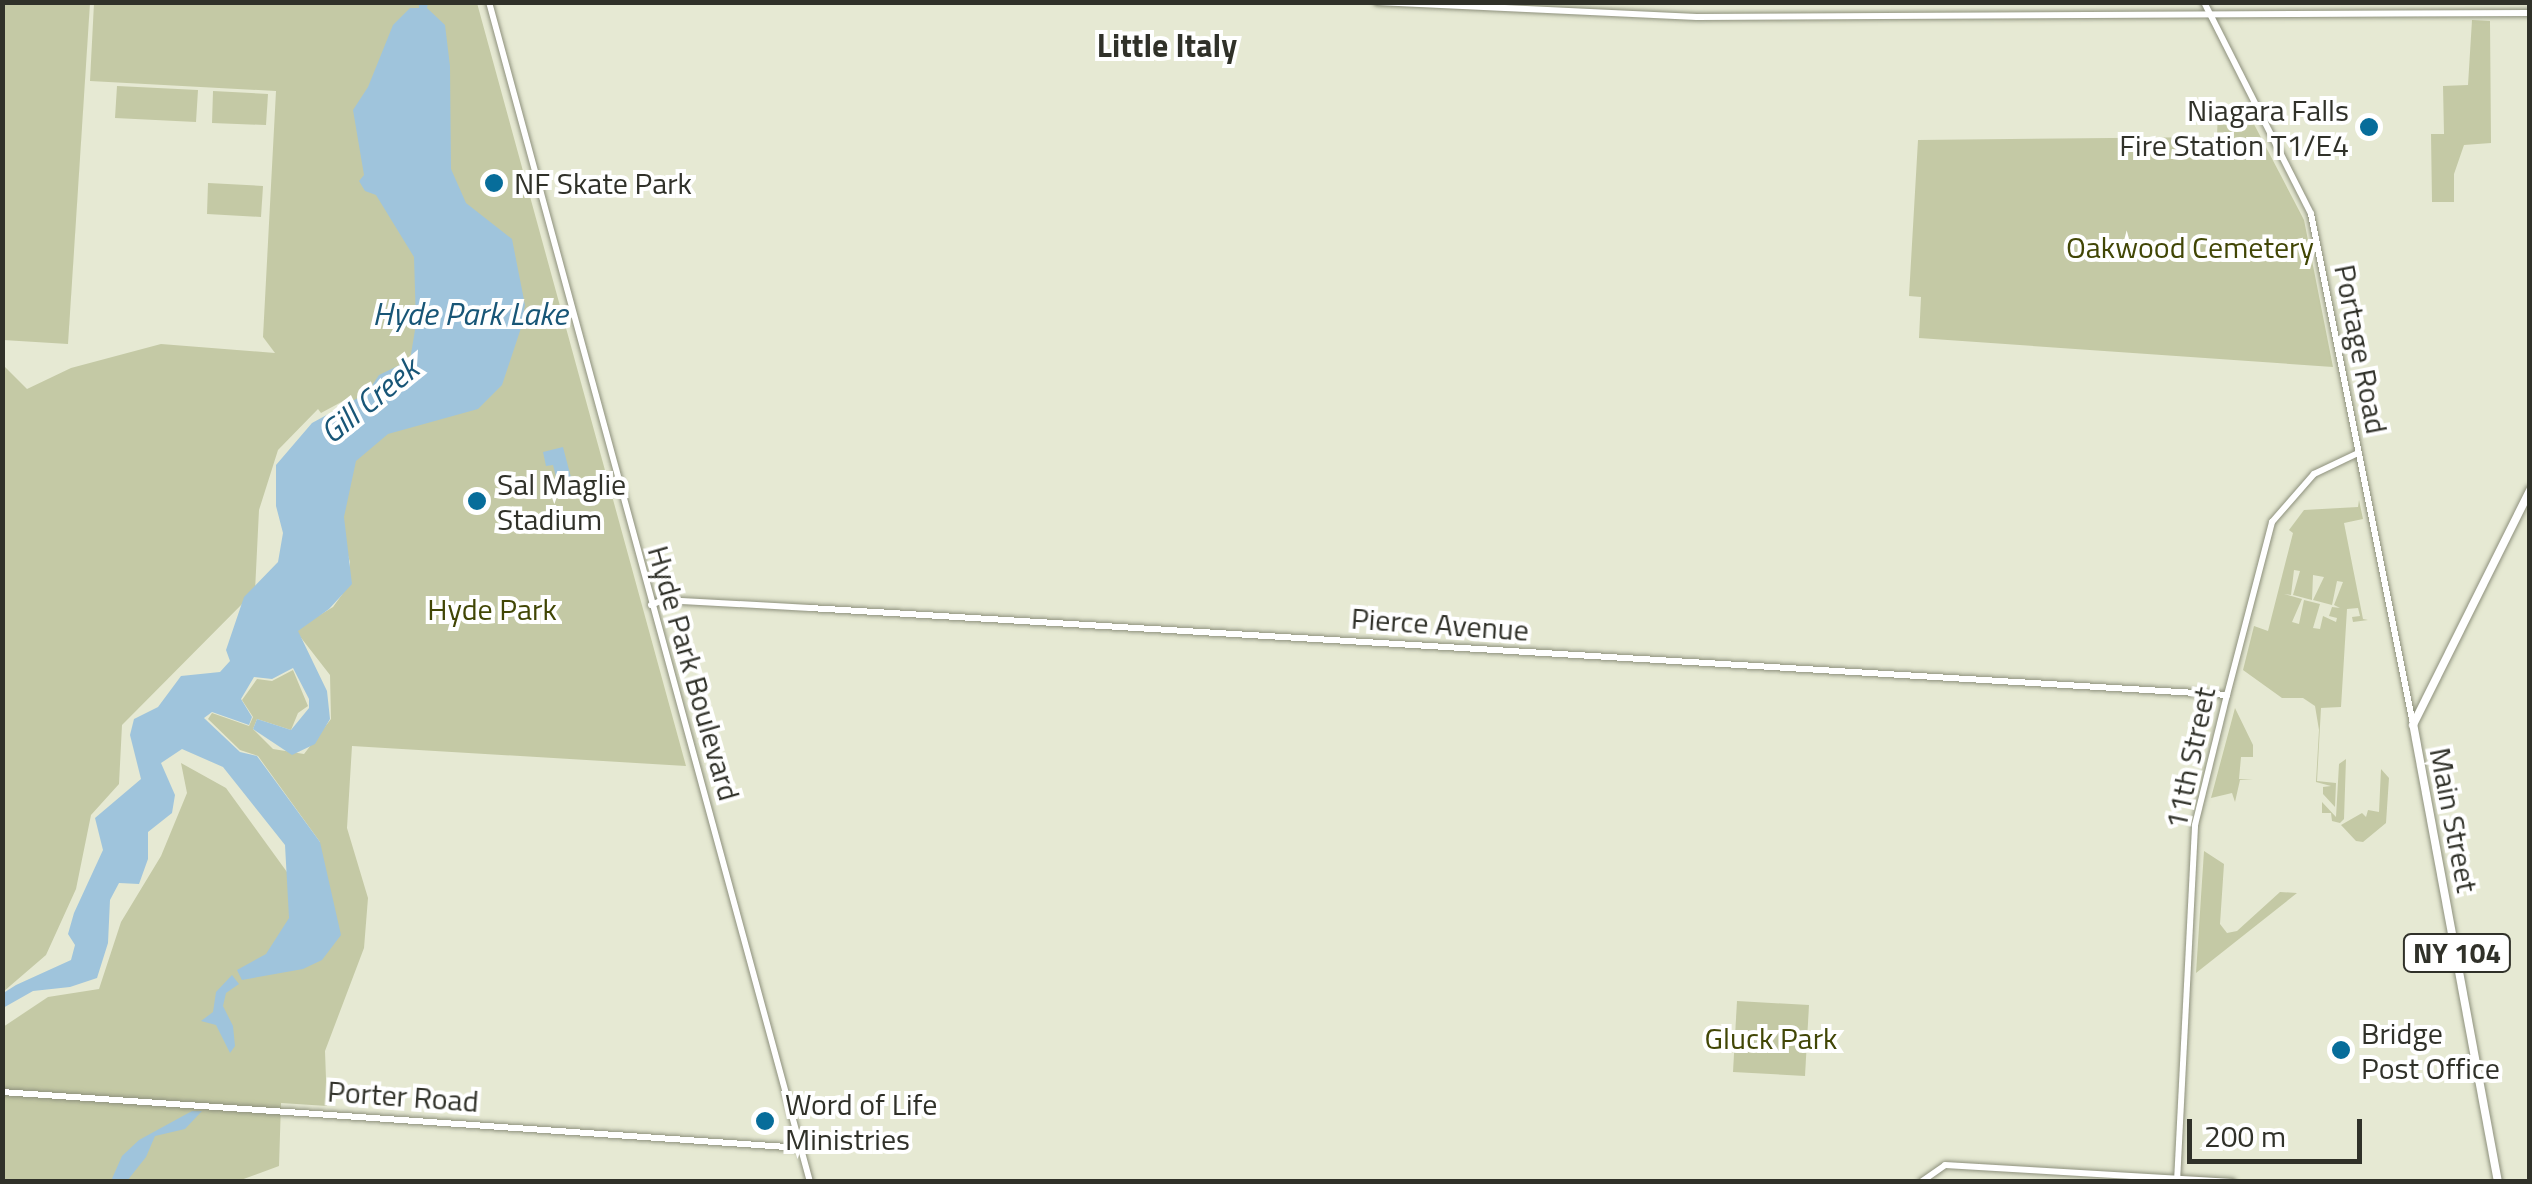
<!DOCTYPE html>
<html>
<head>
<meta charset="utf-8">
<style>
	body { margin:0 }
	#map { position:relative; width:2532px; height:1184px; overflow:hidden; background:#e6e9d3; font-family:"Titillium Web",sans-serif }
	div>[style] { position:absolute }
	.green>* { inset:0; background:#c4c9a5 }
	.water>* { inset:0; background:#9fc4dc }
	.roads { filter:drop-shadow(0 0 2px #8d907c) drop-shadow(0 0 2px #8d907c) }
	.secondary>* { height:6px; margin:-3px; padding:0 3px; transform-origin:3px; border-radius:3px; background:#fff }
	.primary>* { height:8px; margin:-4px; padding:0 4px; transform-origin:4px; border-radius:4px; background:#fff }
	.dots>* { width:28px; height:28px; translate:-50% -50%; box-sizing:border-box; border:5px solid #fff; border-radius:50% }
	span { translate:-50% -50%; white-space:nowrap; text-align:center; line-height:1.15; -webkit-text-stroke:8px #fff; paint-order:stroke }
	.shield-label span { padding:2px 8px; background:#fff; border:2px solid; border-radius:8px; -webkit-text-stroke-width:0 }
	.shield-label { font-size:28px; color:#303129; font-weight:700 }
	.poi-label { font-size:30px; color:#303129 }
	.right { translate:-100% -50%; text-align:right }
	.left { translate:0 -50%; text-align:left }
	.park-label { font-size:30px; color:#414605 }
	.street-label { font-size:30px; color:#303129 }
	.neighbourhood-label { font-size:32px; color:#303129; font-weight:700 }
	.water-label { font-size:32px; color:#185677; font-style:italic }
	.frame { position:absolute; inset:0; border:5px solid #303129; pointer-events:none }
	.scale { position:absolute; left:2187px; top:1119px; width:175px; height:45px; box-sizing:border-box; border:5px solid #303129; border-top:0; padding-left:12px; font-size:30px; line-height:35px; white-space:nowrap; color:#303129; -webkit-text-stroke:8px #fff; paint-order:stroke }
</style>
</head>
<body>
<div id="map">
	<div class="green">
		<i style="clip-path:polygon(2px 3px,90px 3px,68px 344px,3px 340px)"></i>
		<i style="clip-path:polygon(94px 3px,477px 3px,686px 766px,352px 746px,347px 828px,368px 898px,364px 948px,325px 1051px,327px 1106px,281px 1103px,279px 1166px,238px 1181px,3px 1181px,3px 1027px,48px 997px,99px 989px,121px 922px,161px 856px,187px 793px,181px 763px,226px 788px,300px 890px,320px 842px,258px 756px,240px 750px,208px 719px,212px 713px,249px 726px,253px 717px,242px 700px,257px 679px,272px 681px,293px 670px,308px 706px,298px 713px,291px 730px,257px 719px,253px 729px,273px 749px,304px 754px,331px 719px,330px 675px,295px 630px,333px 607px,349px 585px,350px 562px,339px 527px,352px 463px,364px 445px,345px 400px,321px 413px,318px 409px,278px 450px,259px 510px,255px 591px,122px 725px,119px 784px,91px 815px,76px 889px,46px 955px,3px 992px,3px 365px,27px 389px,71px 368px,161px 344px,275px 353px,263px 337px,276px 91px,90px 81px)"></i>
		<i style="clip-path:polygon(2472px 20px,2490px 21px,2491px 143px,2464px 145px,2454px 174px,2454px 202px,2432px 202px,2431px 134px,2444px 134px,2443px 86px,2468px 85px)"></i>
		<i style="clip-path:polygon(117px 86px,198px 90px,196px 122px,115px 118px)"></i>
		<i style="clip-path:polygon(213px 91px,268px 94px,266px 125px,212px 123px)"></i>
		<i style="clip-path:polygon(2245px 107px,2304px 220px,2333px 367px,1919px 338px,1921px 297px,1909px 296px,1918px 140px,2217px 137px,2218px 109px)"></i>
		<i style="clip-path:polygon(208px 183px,263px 186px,261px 217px,207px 214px)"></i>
		<i style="clip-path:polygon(evenodd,2359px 500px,2363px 519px,2344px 523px,2363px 619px,2368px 620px,2353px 622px,2352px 617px,2360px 616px,2358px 608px,2347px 609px,2341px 707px,2320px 708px,2321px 708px,2317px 781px,2336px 783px,2335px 807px,2323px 794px,2323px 787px,2331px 786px,2316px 782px,2319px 730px,2315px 706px,2303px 698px,2282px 698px,2243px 670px,2254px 626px,2268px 631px,2293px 533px,2289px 530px,2304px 510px,2358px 507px,2359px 500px,2294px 570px,2300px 571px,2293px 595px,2312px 600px,2313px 575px,2324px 577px,2313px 600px,2332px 605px,2337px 581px,2343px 582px,2334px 605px,2340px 608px,2332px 607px,2329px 616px,2337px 618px,2336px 622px,2323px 616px,2320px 629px,2313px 628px,2320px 604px,2304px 600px,2299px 624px,2292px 622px,2302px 599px,2284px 594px,2291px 595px,2294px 570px)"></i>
		<i style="clip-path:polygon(2235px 708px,2253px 745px,2253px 757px,2241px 757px,2239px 779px,2253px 780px,2240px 780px,2235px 802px,2232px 793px,2211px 798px)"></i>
		<i style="clip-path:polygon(2346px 759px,2344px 819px,2340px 823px,2332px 821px,2331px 813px,2322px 813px,2322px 802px,2336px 817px,2339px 764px)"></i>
		<i style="clip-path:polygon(2381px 769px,2389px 778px,2386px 823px,2363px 842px,2356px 841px,2341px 825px,2362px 813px,2366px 817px,2368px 810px,2379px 812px)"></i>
		<i style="clip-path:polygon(2204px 851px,2224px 864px,2220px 924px,2227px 933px,2237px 931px,2280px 892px,2297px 893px,2196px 973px)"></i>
		<i style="clip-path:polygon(1737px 1001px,1809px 1005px,1805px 1076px,1733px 1072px)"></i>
	</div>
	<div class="water">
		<i style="clip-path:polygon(419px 3px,428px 3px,427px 8px,445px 25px,450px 66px,451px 169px,466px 203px,512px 239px,525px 305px,521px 328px,502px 385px,478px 409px,388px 434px,356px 461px,344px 517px,352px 584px,329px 609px,298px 631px,327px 691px,330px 719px,315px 744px,292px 755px,253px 729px,257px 719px,291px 730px,309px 708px,309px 699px,293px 668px,272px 679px,254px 677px,241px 699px,252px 717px,249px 725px,212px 712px,204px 718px,240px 752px,257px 756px,320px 842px,341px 935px,322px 960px,303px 969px,242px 980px,237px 970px,266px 954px,289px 918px,285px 845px,223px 767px,182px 749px,161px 763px,175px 795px,172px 813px,148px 832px,148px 859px,139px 884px,119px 883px,110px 900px,108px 943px,97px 978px,70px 987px,33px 991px,3px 1008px,5px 992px,16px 985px,71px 960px,75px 945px,68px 934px,74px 913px,103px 850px,95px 818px,141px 779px,130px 735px,134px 719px,158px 707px,181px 676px,220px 672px,230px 661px,226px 650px,244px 597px,278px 562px,283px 533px,276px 506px,276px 465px,312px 423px,367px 393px,379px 375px,410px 360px,416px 324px,414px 257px,376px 195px,365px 191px,359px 181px,364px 175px,353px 110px,368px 87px,393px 25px,410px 8px,419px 8px)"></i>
		<i style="clip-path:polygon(563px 447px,574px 489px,560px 493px,553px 465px,546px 466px,543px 452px)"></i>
		<i style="clip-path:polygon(232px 975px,239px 984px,226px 993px,223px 1006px,233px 1026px,235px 1046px,230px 1053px,216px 1025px,201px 1021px,213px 1012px,216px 992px)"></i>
		<i style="clip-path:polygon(192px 1111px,202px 1111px,185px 1129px,155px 1136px,146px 1157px,127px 1181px,111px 1181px,122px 1156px,139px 1140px)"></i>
	</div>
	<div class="roads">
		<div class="secondary">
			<i style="left:489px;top:2px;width:1223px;rotate:74.78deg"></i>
			<i style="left:1377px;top:2px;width:320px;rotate:2.7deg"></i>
			<i style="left:1697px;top:17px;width:833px;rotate:-0.28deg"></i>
			<i style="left:2204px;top:2px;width:237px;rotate:63.2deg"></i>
			<i style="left:2311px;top:214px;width:520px;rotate:78.69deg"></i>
			<i style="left:651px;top:605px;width:13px;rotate:-23deg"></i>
			<i style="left:663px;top:600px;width:147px;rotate:3.1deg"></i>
			<i style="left:810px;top:608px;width:1420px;rotate:3.51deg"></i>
			<i style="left:2px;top:1092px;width:801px;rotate:4.01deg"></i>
			<i style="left:1921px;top:1182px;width:29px;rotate:-35deg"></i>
			<i style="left:1945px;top:1165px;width:288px;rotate:3.4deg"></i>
			<i style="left:2177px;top:1182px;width:357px;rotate:-87.1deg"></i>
			<i style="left:2195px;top:825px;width:134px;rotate:-76.2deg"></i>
			<i style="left:2227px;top:695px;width:179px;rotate:-75.4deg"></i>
			<i style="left:2272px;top:522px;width:64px;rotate:-48.8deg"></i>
			<i style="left:2314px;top:474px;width:49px;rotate:-25.5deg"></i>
		</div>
		<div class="primary">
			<i style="left:2498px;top:1182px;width:465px;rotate:-100.5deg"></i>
			<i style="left:2413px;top:725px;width:263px;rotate:-63.5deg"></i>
		</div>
	</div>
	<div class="dots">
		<i style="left:2369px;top:127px;background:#076d9a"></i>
		<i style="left:494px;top:183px;background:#076d9a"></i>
		<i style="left:477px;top:501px;background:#076d9a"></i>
		<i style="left:2341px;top:1050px;background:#076d9a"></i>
		<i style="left:765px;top:1121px;background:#076d9a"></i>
	</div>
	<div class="shield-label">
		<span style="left:2457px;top:953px">NY 104</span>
	</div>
	<div class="poi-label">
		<span class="right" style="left:2349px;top:127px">Niagara Falls<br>Fire Station T1/E4</span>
		<span class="left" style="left:514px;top:183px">NF Skate Park</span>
		<span class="left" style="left:497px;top:501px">Sal Maglie<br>Stadium</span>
		<span class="left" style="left:2361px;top:1050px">Bridge<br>Post Office</span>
		<span class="left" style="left:785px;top:1121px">Word of Life<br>Ministries</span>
	</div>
	<div class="park-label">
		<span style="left:2190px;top:247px">Oakwood Cemetery</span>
		<span style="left:492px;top:609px">Hyde Park</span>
		<span style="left:1771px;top:1038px">Gluck Park</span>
	</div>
	<div class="street-label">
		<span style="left:2361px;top:349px;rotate:79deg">Portage Road</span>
		<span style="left:1440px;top:624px;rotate:4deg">Pierce Avenue</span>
		<span style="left:694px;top:673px;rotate:74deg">Hyde Park Boulevard</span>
		<span style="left:2190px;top:758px;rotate:-78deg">11th Street</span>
		<span style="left:2454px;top:820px;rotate:79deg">Main Street</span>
		<span style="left:403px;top:1096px;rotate:4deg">Porter Road</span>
	</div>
	<div class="neighbourhood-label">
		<span style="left:1167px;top:45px">Little Italy</span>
	</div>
	<div class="water-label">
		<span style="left:470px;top:313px">Hyde Park Lake</span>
		<span style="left:369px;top:400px;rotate:-39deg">Gill Creek</span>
	</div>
	<div class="frame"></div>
	<div class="scale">200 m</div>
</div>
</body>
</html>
